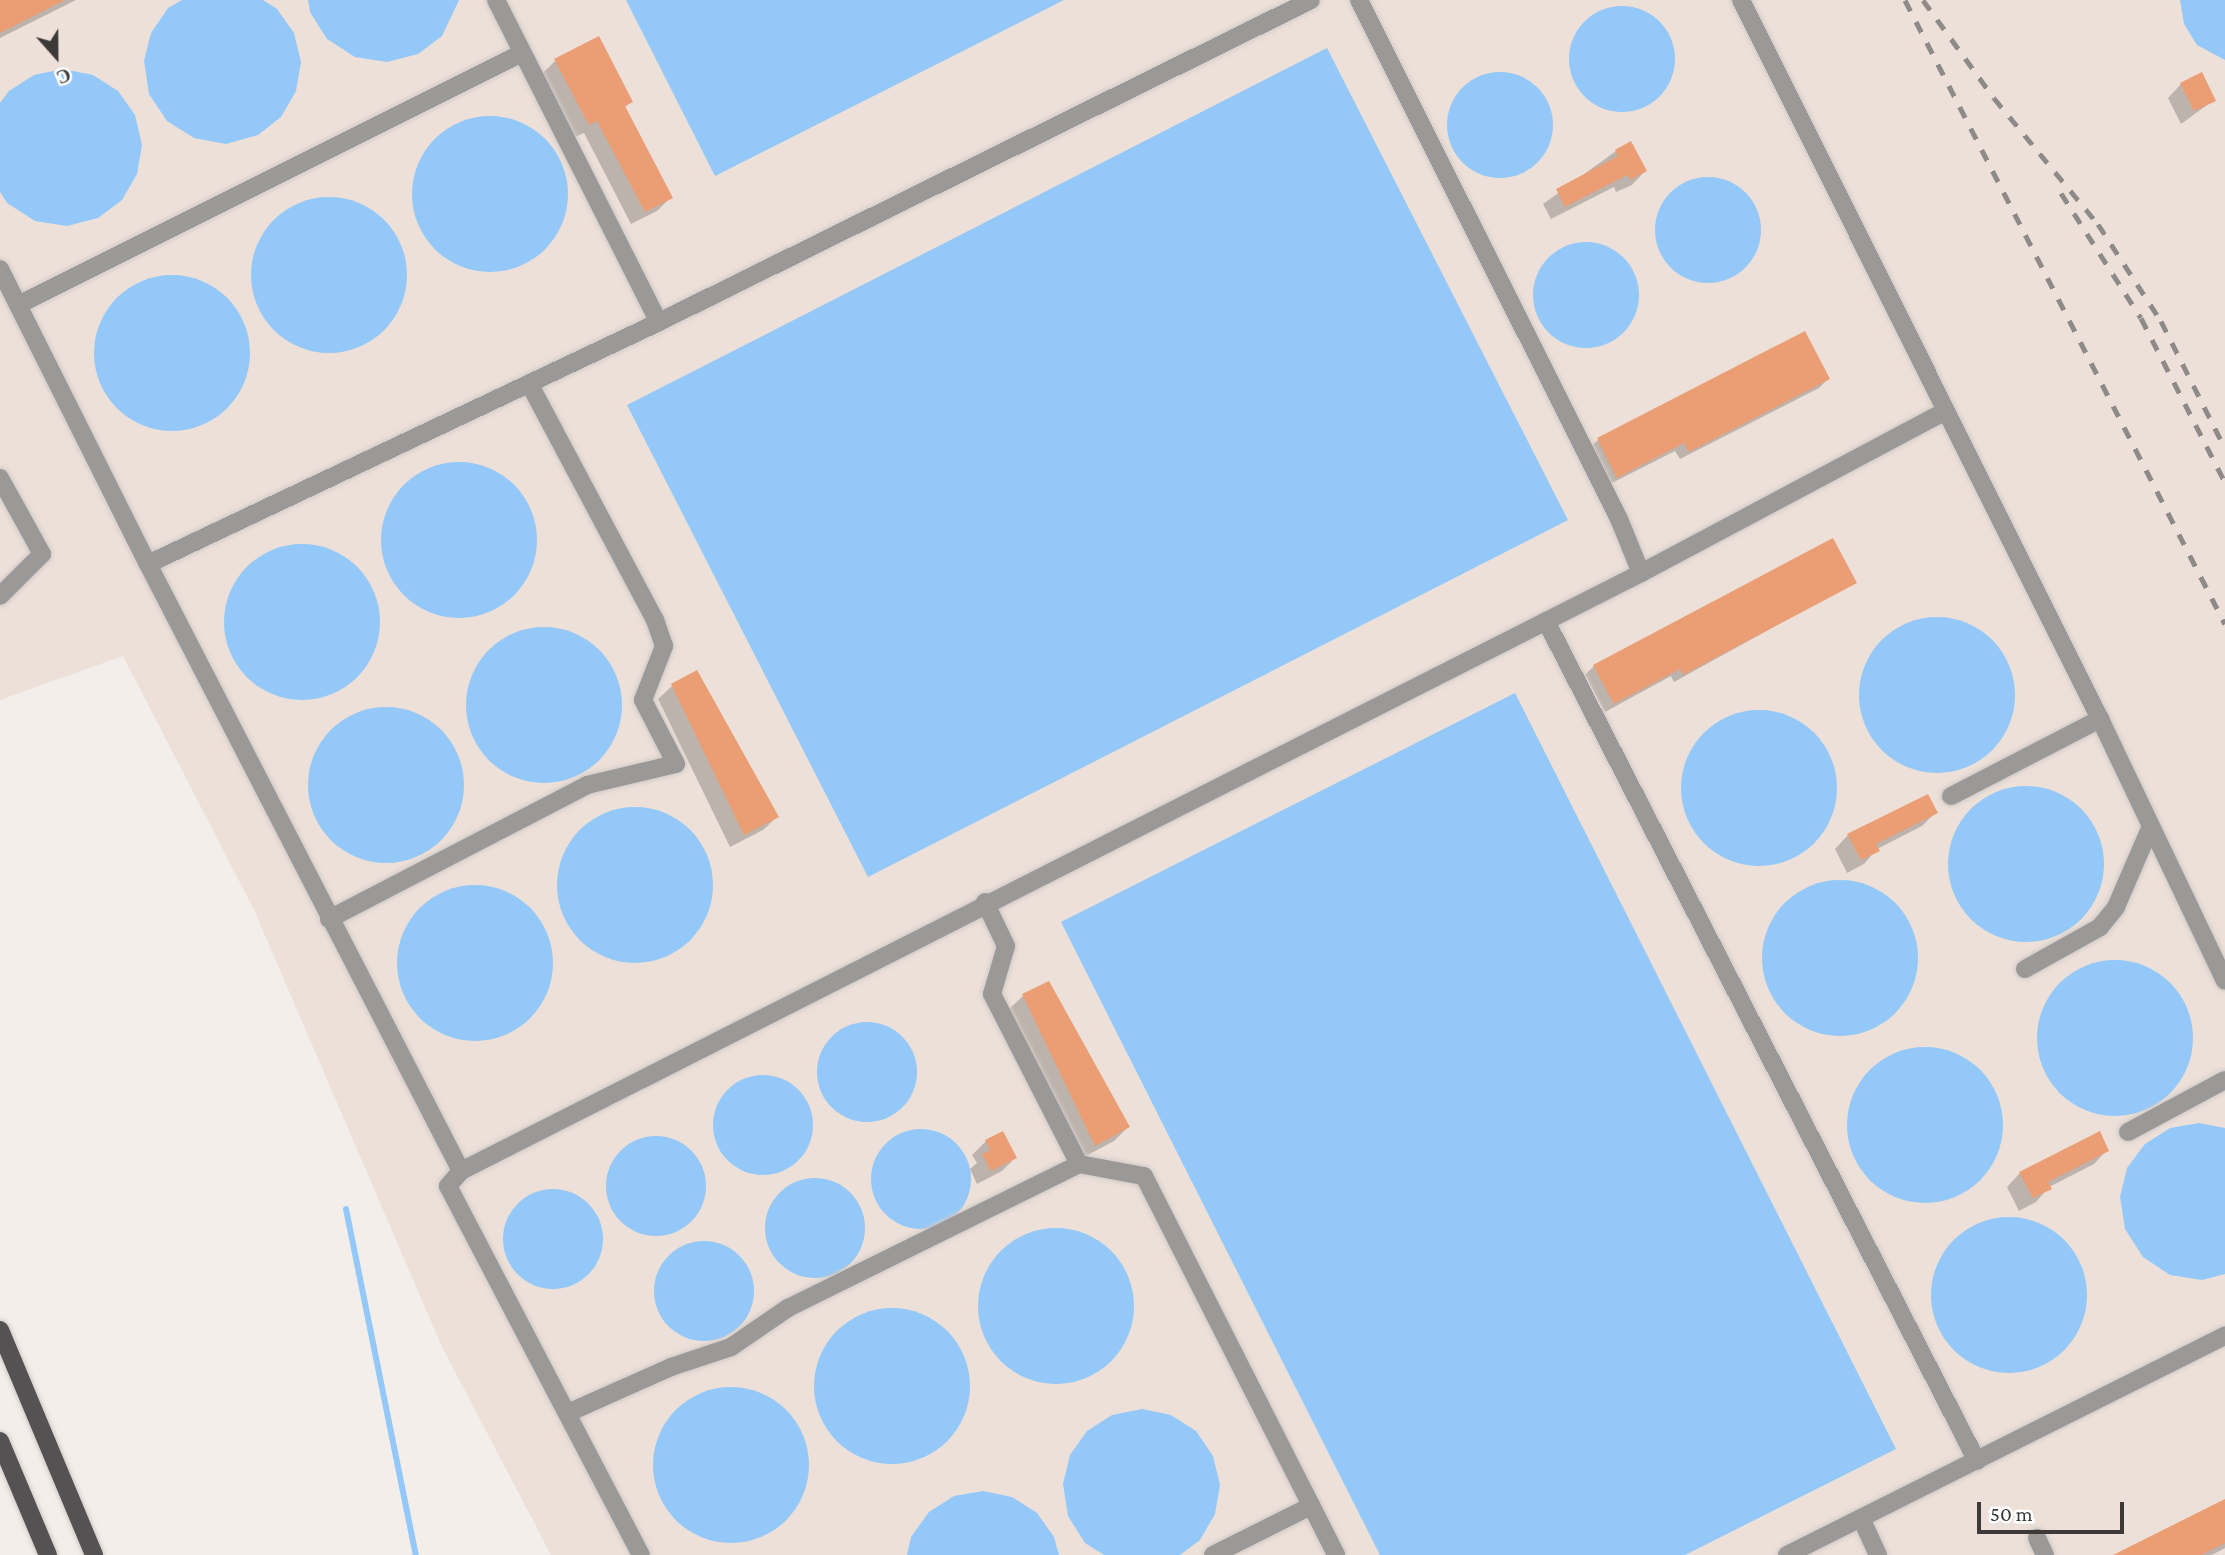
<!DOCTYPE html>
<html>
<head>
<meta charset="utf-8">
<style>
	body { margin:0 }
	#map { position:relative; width:2225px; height:1555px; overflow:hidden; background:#f4eeeb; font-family:"Crimson Pro",serif }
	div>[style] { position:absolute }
	.built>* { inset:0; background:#ede0d9 }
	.water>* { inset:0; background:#93c8f8 }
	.round { border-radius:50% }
	.shadow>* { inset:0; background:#0003 }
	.stream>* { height:6px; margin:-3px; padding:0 3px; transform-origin:3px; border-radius:3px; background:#93c8f8 }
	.building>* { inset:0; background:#eb9d73 }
	.roads { filter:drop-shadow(0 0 2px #cfcac7) drop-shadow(0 0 2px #cfcac7) }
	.minor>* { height:18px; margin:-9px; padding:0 9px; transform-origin:9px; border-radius:9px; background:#9b9898 }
	.major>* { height:18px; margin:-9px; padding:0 9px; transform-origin:9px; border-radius:9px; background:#565152 }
	.rail>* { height:5px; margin-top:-2.5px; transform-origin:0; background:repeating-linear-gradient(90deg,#8e8a88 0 12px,transparent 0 24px) }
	span { translate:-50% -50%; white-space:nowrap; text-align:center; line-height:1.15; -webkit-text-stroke:5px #fff; paint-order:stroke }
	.north { position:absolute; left:21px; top:21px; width:70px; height:70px; -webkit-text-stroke:5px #fff; paint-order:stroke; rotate:159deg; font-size:19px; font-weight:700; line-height:28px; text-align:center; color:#3c3938 }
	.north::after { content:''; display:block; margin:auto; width:24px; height:32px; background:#3c3938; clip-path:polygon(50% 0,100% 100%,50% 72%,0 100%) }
	.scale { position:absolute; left:1977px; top:1502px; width:147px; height:32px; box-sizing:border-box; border:4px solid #3c3938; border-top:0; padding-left:9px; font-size:21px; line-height:24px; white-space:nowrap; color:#3c3938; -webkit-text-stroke:5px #fff; paint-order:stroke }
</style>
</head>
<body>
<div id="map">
	<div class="built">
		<i style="clip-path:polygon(0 0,2225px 0,2225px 1555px,551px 1555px,442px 1347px,254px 910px,123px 656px,0 700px)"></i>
	</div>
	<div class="water">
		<i style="clip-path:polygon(182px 0,263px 0,277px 9px,294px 33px,301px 62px,296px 91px,281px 117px,258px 135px,226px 144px,194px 138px,167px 121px,149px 94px,144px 61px,151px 33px,168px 8px)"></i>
		<i style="clip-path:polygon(308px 0,459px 0,442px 36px,418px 54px,387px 62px,355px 57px,327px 39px,310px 12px)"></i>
		<i style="clip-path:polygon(626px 0,1064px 0,715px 176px)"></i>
		<i style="clip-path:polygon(2180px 0,2225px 0,2225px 60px,2197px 45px,2184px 24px)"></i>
		<i class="round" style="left:1569px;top:6px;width:106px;height:106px"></i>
		<i style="clip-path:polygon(1327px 48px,1568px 520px,868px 877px,627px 405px)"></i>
		<i style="clip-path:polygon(63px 69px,93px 75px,118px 91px,135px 115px,142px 145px,137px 174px,122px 200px,98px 218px,67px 226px,35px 221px,7px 203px,0 192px,0 103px,9px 91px,34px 75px)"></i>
		<i class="round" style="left:1447px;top:72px;width:106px;height:106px"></i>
		<i class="round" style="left:412px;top:116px;width:156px;height:156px"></i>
		<i class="round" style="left:1655px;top:177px;width:106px;height:106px"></i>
		<i class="round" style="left:251px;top:197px;width:156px;height:156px"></i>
		<i class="round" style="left:1533px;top:242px;width:106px;height:106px"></i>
		<i class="round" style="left:94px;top:275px;width:156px;height:156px"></i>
		<i class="round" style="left:381px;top:462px;width:156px;height:156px"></i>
		<i class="round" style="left:224px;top:544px;width:156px;height:156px"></i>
		<i class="round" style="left:1859px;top:617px;width:156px;height:156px"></i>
		<i class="round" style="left:466px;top:627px;width:156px;height:156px"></i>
		<i style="clip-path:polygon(1515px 693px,1896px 1449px,1685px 1555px,1380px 1555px,1061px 922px)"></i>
		<i class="round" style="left:308px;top:707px;width:156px;height:156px"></i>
		<i class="round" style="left:1681px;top:710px;width:156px;height:156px"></i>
		<i class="round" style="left:1948px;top:786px;width:156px;height:156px"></i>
		<i class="round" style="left:557px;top:807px;width:156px;height:156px"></i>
		<i class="round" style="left:1762px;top:880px;width:156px;height:156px"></i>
		<i class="round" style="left:397px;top:885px;width:156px;height:156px"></i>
		<i class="round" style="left:2037px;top:960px;width:156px;height:156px"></i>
		<i class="round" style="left:817px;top:1022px;width:100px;height:100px"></i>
		<i class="round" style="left:1847px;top:1047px;width:156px;height:156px"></i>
		<i class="round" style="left:713px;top:1075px;width:100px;height:100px"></i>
		<i style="clip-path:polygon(2199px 1123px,2225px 1128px,2225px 1274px,2202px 1280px,2170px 1275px,2143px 1257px,2125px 1229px,2120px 1197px,2127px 1168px,2145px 1144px,2170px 1128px)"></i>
		<i class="round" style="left:871px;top:1129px;width:100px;height:100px"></i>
		<i class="round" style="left:606px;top:1136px;width:100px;height:100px"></i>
		<i class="round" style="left:765px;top:1178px;width:100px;height:100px"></i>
		<i class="round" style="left:503px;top:1189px;width:100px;height:100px"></i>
		<i class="round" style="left:1931px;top:1217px;width:156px;height:156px"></i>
		<i class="round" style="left:978px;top:1228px;width:156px;height:156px"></i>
		<i class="round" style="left:654px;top:1241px;width:100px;height:100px"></i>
		<i class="round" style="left:814px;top:1308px;width:156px;height:156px"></i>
		<i class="round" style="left:653px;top:1387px;width:156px;height:156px"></i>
		<i style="clip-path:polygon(1142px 1409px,1171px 1415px,1196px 1431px,1213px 1456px,1220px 1485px,1215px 1514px,1200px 1540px,1180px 1555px,1104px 1555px,1085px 1543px,1068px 1516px,1063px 1484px,1070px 1455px,1087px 1431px,1112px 1415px)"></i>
		<i style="clip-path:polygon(983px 1491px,1012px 1497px,1037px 1513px,1054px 1537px,1059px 1555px,907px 1555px,911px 1537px,929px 1512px,954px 1496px)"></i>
	</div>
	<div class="shadow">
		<i style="clip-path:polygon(0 0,76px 0,0 38px)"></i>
		<i style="clip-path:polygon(555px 61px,631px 102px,624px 108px,670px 198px,657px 211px,631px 224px,584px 133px,575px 137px,542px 74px)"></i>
		<i style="clip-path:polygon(2181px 84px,2214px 100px,2181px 124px,2168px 98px)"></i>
		<i style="clip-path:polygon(1616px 151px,1645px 171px,1632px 185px,1616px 192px,1614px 187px,1551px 219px,1543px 204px)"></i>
		<i style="clip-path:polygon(1828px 379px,1819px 388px,1680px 459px,1675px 451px,1608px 485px,1589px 448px,1598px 440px)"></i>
		<i style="clip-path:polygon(1855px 582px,1674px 682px,1671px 676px,1605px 712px,1585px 675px,1594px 666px)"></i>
		<i style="clip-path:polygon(672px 686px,777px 817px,763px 830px,730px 847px,658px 699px)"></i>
		<i style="clip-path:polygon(1935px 813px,1922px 826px,1877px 849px,1864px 864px,1847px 873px,1835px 849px,1848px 835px)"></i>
		<i style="clip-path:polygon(1048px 983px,1128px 1127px,1114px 1141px,1082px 1158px,1009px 1009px,1023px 996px)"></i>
		<i style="clip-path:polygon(986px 1141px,1015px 1158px,1002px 1171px,977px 1184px,970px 1169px,977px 1163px,972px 1155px)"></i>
		<i style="clip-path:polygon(2107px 1150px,2094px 1164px,2049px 1187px,2036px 1202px,2019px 1211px,2007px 1187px,2020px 1173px)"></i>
		<i style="clip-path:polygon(2225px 1501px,2225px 1548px,2212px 1555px,2117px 1555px)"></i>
	</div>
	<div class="stream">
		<i style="left:346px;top:1209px;width:353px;rotate:78.6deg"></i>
	</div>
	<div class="building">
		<i style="clip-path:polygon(0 0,65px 0,0 33px)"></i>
		<i style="clip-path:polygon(599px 36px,633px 102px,625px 106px,673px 198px,645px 212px,597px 121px,589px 125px,554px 59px)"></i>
		<i style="clip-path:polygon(2202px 72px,2216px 101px,2194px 111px,2180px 83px)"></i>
		<i style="clip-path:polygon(1631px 141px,1647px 171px,1630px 180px,1627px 175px,1565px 207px,1556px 189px,1618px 156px,1615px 150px)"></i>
		<i style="clip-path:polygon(1805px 331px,1830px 379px,1689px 452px,1684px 443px,1617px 478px,1597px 438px)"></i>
		<i style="clip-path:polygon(1833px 538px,1857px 583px,1683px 675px,1680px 669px,1614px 704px,1593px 665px)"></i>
		<i style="clip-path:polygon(697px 670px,779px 817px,744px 835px,671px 684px)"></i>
		<i style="clip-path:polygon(1928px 794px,1938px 813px,1876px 844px,1880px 851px,1861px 860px,1847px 834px)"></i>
		<i style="clip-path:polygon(1049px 981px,1130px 1127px,1095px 1146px,1022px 994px)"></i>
		<i style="clip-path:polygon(1003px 1131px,1017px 1158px,991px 1171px,982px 1154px,990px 1150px,985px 1140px)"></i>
		<i style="clip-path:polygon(2100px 1131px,2109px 1151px,2048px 1182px,2052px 1189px,2033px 1198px,2019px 1172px)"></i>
		<i style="clip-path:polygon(2225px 1499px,2225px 1543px,2201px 1555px,2113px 1555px)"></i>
	</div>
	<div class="roads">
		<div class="minor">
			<i style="left:496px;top:0;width:361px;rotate:63.2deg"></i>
			<i style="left:1359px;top:0;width:580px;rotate:63.39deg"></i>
			<i style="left:1619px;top:519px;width:58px;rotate:67.8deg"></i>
			<i style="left:1741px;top:0;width:804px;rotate:63.47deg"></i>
			<i style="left:2100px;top:719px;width:290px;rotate:64.5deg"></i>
			<i style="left:0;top:269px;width:330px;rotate:63.4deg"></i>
			<i style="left:148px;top:564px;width:565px;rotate:-25.34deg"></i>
			<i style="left:659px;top:322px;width:727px;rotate:-26.28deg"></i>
			<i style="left:18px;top:305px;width:563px;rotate:-26.57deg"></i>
			<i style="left:0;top:478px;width:87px;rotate:61.1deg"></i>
			<i style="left:42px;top:554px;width:59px;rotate:135deg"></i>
			<i style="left:148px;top:564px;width:683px;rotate:62.72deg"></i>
			<i style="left:461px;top:1171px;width:1323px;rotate:-26.87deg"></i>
			<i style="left:1641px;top:573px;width:343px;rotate:-28deg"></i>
			<i style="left:1546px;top:621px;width:944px;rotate:62.84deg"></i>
			<i style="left:1951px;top:796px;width:168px;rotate:-27.3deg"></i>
			<i style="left:985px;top:902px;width:49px;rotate:64.5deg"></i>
			<i style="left:1006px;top:946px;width:50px;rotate:106.3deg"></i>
			<i style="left:992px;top:994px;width:191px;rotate:62.9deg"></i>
			<i style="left:1079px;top:1164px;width:66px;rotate:10.5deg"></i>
			<i style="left:1144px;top:1176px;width:425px;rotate:63.1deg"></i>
			<i style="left:329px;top:919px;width:291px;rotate:-27.4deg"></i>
			<i style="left:587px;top:785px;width:91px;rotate:-13.3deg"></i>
			<i style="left:676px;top:764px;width:72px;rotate:-117.3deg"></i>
			<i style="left:643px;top:700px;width:58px;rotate:-68.7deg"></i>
			<i style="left:664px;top:646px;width:28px;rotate:-109deg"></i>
			<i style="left:655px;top:620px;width:268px;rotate:-118deg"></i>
			<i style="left:2025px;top:969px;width:86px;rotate:-29.2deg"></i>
			<i style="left:2100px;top:927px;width:26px;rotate:-51deg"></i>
			<i style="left:2116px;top:907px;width:88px;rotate:-66.6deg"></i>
			<i style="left:2128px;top:1132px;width:110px;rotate:-28.2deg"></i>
			<i style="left:461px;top:1171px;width:20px;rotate:131deg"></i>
			<i style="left:448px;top:1186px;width:416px;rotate:62.4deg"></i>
			<i style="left:570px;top:1412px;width:111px;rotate:-24deg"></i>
			<i style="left:671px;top:1367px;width:63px;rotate:-18.4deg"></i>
			<i style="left:731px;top:1347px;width:69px;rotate:-34.4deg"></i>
			<i style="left:788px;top:1308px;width:325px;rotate:-26.3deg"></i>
			<i style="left:1861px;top:1518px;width:41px;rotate:65.3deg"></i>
			<i style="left:2037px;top:1538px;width:19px;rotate:65deg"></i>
			<i style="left:1213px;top:1555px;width:110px;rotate:-26.6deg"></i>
			<i style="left:1787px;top:1555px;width:490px;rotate:-26.6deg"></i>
		</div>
		<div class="major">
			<i style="left:0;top:1330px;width:244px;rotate:67.3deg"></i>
			<i style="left:0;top:1441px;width:124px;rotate:67.2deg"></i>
		</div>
	</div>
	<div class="rail">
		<i style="left:1905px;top:0;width:701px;rotate:62.85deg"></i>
		<i style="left:1923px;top:0;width:121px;rotate:54.1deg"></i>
		<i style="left:1994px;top:98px;width:163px;rotate:50.5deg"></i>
		<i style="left:2098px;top:224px;width:116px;rotate:57deg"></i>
		<i style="left:2161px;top:321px;width:142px;rotate:63.3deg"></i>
		<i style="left:2061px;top:193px;width:148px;rotate:57.4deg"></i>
		<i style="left:2141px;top:318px;width:184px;rotate:62.9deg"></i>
	</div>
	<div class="north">С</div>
	<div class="scale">50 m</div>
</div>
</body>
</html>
